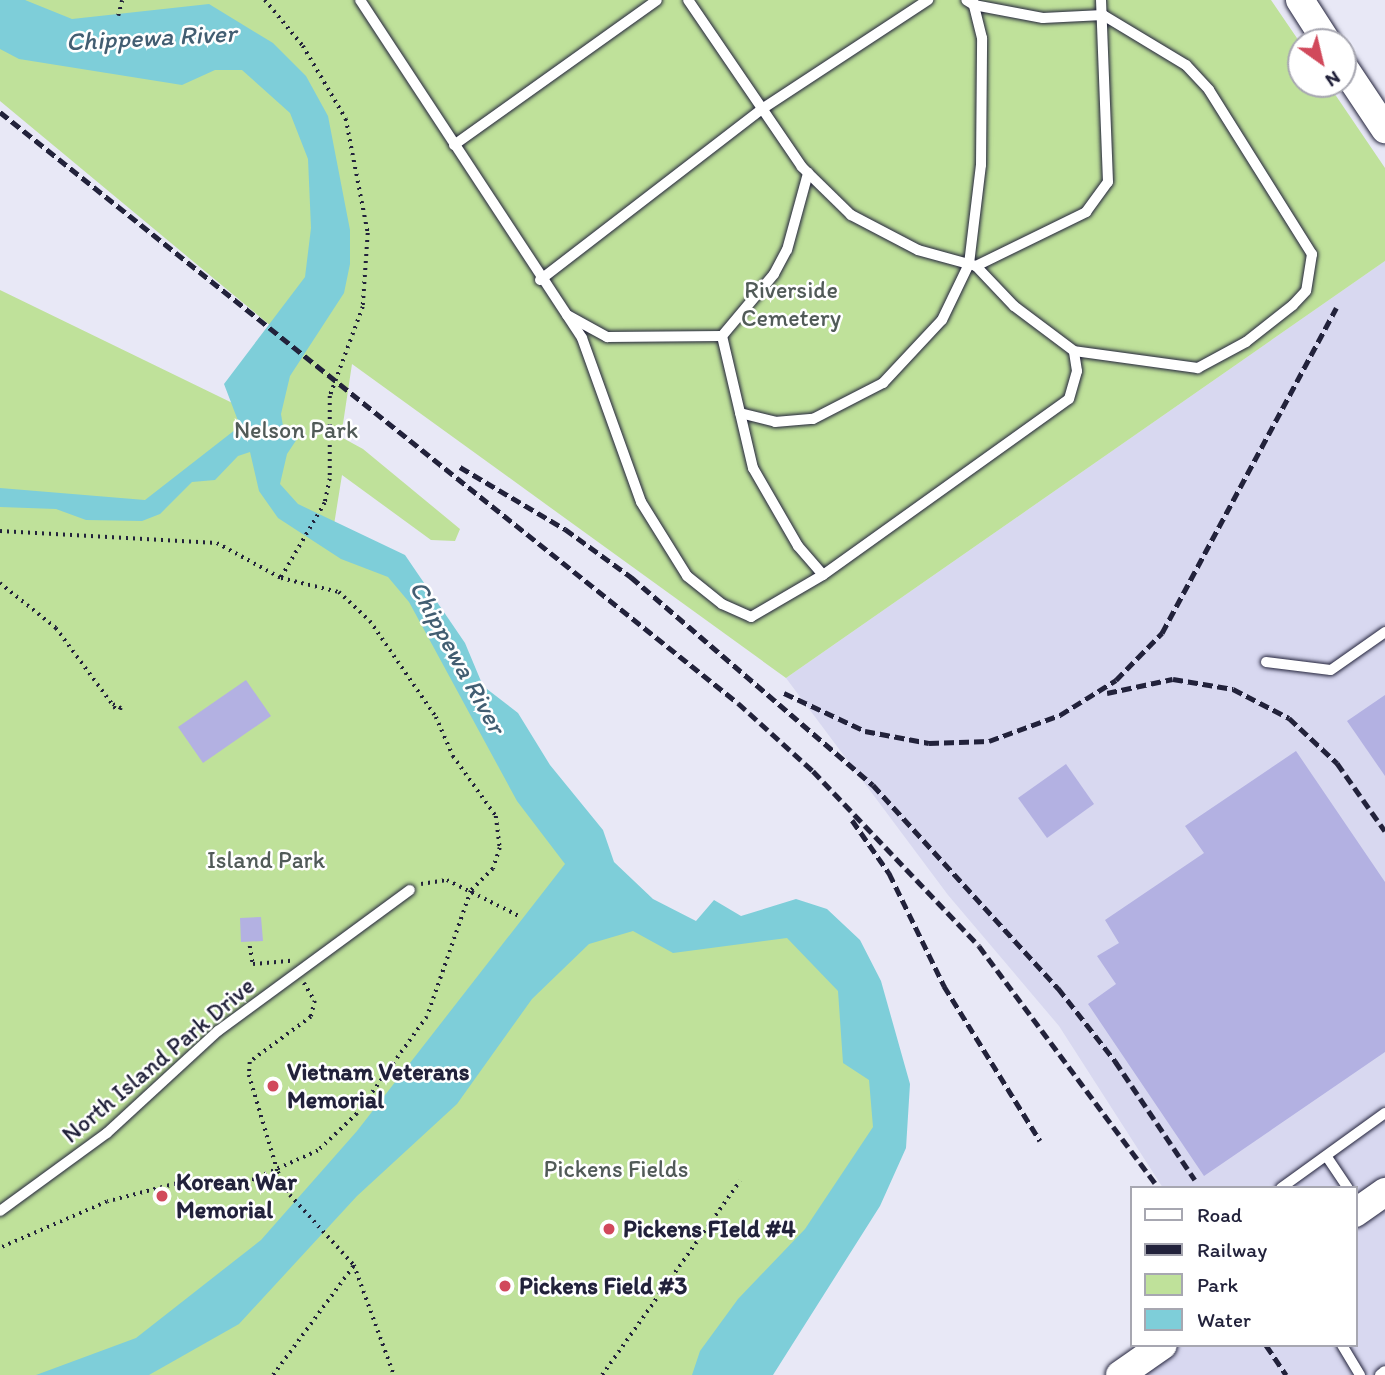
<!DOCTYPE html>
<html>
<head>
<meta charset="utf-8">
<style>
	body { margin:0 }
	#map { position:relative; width:1385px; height:1375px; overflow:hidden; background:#e8e8f6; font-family:Itim,sans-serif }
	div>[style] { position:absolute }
	.built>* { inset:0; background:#d8d8f0 }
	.green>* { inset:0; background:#bfe19a }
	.water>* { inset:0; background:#7eced9 }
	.building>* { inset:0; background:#b3b1e2 }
	.path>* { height:3.5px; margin-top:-1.75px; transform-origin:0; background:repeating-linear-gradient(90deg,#22223b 0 2px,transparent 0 7px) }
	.roads { filter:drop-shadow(0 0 2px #22223b) drop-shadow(0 0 2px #22223b) }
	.lane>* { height:10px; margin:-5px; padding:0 5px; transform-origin:5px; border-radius:5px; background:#fff }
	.secondary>* { height:28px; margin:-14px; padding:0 14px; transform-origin:14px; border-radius:14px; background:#fff }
	.rail>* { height:5px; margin-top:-2.5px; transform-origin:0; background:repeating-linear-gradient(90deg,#22223b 0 10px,transparent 0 15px) }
	.dots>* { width:19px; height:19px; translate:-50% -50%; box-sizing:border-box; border:4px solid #fff; border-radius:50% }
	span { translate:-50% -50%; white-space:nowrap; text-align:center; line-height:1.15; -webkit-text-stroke:5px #fff; paint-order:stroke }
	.park-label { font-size:24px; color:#515b58 }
	.street-label { font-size:24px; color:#22223b }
	.poi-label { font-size:24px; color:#22223b; font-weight:700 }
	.left { translate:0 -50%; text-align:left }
	.water-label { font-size:26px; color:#425e72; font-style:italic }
	.legend { position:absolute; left:1130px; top:1186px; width:228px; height:161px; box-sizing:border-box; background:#fff; border:2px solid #a7a7b1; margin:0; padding:9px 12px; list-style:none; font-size:21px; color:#22223b }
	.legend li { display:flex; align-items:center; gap:14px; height:35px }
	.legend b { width:35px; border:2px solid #a7a7b1 }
	.north { position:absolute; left:1287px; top:28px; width:70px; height:70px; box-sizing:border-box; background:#fff; border:2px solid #a7a7b1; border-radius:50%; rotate:146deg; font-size:19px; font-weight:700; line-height:28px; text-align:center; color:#22223b }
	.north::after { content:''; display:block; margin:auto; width:24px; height:32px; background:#d1495b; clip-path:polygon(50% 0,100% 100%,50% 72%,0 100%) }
</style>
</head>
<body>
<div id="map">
	<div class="built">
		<i style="clip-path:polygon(1385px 261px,1385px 1375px,1120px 1375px,1163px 1345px,1355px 1345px,1355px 1188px,1163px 1188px,1059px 1026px,948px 895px,786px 678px)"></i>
	</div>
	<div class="green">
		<i style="clip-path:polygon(0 0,1271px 0,1301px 44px,1301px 84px,1328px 84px,1385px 168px,1385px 261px,786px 678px,352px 364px,341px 437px,363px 449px,460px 529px,455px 541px,431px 540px,342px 475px,333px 531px,409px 568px,530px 790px,676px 939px,803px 917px,849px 949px,880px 1133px,728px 1375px,0 1375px,0 290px,253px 413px,289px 341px,0 101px)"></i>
	</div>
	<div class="water">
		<i style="clip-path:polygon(0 0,25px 0,72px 19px,209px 4px,273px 43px,306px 76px,328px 116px,350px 230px,350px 264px,344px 293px,290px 376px,281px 414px,284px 432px,299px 436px,287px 454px,280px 484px,298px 504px,405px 555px,465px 643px,483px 686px,518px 713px,550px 765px,603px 830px,614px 862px,653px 899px,696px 921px,714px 900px,741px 916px,796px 899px,827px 909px,860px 940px,881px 981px,910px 1084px,906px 1148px,880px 1206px,773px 1375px,692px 1375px,700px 1351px,738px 1299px,805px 1229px,873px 1127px,869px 1080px,843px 1063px,838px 991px,787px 938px,673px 953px,633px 931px,589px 944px,532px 999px,457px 1104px,357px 1196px,239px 1324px,149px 1375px,36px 1375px,136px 1338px,261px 1240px,357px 1131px,565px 864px,517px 801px,409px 602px,388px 577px,341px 559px,278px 518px,259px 491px,250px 452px,238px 456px,215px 480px,192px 482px,160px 514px,142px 521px,86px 520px,56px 509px,0 507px,0 488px,145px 500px,240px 426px,224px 384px,305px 277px,311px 228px,308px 159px,290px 113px,242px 70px,215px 70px,182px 85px,19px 59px,0 49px)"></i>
	</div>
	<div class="building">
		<i style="clip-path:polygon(246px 680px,271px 716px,203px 763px,178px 727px)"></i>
		<i style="clip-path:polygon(1385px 695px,1385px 776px,1347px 721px)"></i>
		<i style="clip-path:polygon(1296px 751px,1385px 882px,1385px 1052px,1204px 1176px,1088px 1004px,1116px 984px,1097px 956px,1119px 943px,1105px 920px,1204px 853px,1185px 826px)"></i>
		<i style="clip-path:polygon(1066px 764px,1094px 804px,1047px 838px,1018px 798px)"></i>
		<i style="clip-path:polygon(261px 917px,263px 941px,241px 942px,240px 918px)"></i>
	</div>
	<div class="path">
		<i style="left:265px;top:0;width:60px;rotate:50.4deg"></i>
		<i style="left:303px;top:46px;width:85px;rotate:59.5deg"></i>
		<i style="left:346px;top:119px;width:116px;rotate:79.1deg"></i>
		<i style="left:368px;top:233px;width:74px;rotate:93.9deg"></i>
		<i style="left:363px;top:307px;width:95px;rotate:110.3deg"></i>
		<i style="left:330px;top:396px;width:83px;rotate:90deg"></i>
		<i style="left:330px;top:479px;width:25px;rotate:102deg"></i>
		<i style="left:325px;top:503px;width:87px;rotate:120.4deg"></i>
		<i style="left:118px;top:16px;width:16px;rotate:-76deg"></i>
		<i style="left:0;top:531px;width:217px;rotate:3.2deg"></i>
		<i style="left:217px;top:543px;width:73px;rotate:28.7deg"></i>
		<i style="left:281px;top:578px;width:60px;rotate:13.6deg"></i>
		<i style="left:339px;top:592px;width:42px;rotate:43.1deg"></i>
		<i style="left:370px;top:621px;width:116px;rotate:55.5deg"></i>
		<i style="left:436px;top:717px;width:43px;rotate:66.4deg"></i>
		<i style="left:453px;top:756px;width:74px;rotate:54.4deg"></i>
		<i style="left:496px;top:816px;width:32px;rotate:83deg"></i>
		<i style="left:500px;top:848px;width:22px;rotate:108deg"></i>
		<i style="left:493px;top:869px;width:31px;rotate:135deg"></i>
		<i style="left:471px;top:891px;width:133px;rotate:109.2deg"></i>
		<i style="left:427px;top:1017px;width:120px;rotate:125.8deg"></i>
		<i style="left:357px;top:1114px;width:54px;rotate:136.5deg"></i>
		<i style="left:318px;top:1151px;width:91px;rotate:156deg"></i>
		<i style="left:235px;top:1188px;width:30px;rotate:-165deg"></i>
		<i style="left:206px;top:1180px;width:30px;rotate:172deg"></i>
		<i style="left:176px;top:1184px;width:71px;rotate:165.4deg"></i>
		<i style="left:107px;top:1202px;width:116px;rotate:156.7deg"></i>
		<i style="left:0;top:583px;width:72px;rotate:38.8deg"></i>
		<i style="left:56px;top:628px;width:101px;rotate:53.5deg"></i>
		<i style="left:113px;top:704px;width:9px;rotate:27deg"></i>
		<i style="left:121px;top:708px;width:5px;rotate:112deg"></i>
		<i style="left:421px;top:884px;width:26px;rotate:-9deg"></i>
		<i style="left:447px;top:880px;width:83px;rotate:26.6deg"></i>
		<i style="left:250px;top:946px;width:18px;rotate:81deg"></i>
		<i style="left:253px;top:964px;width:38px;rotate:-5deg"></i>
		<i style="left:304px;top:983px;width:21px;rotate:59deg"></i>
		<i style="left:315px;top:1001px;width:16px;rotate:104deg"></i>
		<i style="left:311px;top:1017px;width:76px;rotate:143.6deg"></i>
		<i style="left:250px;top:1062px;width:13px;rotate:94deg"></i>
		<i style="left:249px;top:1075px;width:101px;rotate:73.4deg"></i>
		<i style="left:278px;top:1172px;width:26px;rotate:62deg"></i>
		<i style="left:290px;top:1195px;width:95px;rotate:47.6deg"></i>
		<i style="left:354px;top:1265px;width:117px;rotate:70deg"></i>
		<i style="left:273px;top:1375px;width:137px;rotate:-53.6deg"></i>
		<i style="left:602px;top:1375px;width:238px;rotate:-54.6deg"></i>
	</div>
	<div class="roads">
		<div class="lane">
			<i style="left:360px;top:0;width:404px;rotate:56.7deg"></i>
			<i style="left:582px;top:338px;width:174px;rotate:70.2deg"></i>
			<i style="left:641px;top:502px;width:87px;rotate:58.1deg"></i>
			<i style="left:687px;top:576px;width:45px;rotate:38.7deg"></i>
			<i style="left:722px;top:604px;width:32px;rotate:24deg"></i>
			<i style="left:751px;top:617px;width:83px;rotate:-30.3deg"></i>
			<i style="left:823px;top:575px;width:302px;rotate:-35.6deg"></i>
			<i style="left:1069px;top:399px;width:29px;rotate:-74deg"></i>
			<i style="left:1077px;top:371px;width:20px;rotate:-99deg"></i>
			<i style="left:1074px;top:351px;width:75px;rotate:-143.1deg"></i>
			<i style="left:1014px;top:306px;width:55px;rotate:-133.5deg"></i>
			<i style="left:976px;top:266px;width:60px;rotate:-164.6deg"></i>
			<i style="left:918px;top:250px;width:76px;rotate:-152.4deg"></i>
			<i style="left:851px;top:215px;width:69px;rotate:-135.6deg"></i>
			<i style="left:802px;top:167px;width:202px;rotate:-124.3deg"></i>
			<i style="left:973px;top:0;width:5px;rotate:79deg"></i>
			<i style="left:974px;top:5px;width:70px;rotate:10.7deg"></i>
			<i style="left:1043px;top:18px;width:60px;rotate:-2.9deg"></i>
			<i style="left:1103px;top:15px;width:97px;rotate:31.1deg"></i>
			<i style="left:1186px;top:65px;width:34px;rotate:47deg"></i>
			<i style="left:1209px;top:90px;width:194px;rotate:57.9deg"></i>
			<i style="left:1312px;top:254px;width:37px;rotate:99deg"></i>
			<i style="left:1306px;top:291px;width:19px;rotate:133deg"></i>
			<i style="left:1293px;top:305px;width:60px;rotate:141.8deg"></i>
			<i style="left:1246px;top:342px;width:55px;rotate:151.6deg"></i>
			<i style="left:1198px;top:368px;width:125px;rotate:-172.2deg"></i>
			<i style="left:454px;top:145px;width:249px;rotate:-35.5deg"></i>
			<i style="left:976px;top:266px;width:123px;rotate:-26.1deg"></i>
			<i style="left:1086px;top:212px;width:37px;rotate:-54deg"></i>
			<i style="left:1108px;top:182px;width:182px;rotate:-92.2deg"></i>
			<i style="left:540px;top:280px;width:280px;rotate:-37.6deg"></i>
			<i style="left:762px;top:109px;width:199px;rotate:-33.3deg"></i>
			<i style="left:567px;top:315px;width:46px;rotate:28.8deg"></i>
			<i style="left:607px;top:337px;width:115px;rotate:-0.5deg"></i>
			<i style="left:722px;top:336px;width:81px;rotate:-50deg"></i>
			<i style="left:774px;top:274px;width:27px;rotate:-62deg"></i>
			<i style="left:787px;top:250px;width:80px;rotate:-74.7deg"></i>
			<i style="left:722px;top:336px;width:136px;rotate:76.8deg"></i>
			<i style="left:753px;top:468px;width:90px;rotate:60deg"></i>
			<i style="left:798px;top:546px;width:38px;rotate:49deg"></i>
			<i style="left:740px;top:413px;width:36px;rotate:14deg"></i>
			<i style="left:775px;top:422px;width:38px;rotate:-5deg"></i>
			<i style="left:813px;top:419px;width:79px;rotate:-27.2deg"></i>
			<i style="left:883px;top:383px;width:86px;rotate:-46.9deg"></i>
			<i style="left:942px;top:320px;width:62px;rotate:-64.3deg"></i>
			<i style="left:969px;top:264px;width:100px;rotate:-83.1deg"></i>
			<i style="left:981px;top:165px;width:127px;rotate:-89.5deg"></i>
			<i style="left:982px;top:38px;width:34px;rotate:-104deg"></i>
			<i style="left:974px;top:5px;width:9px;rotate:-148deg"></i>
			<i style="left:1266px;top:662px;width:65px;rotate:7deg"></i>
			<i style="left:1331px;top:670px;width:66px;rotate:-35.1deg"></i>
			<i style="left:1327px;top:1157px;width:37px;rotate:56deg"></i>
			<i style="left:1281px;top:1188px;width:128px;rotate:-35.8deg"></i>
			<i style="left:0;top:1211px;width:132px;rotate:-36.1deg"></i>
			<i style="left:107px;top:1133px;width:151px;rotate:-42.6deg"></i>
			<i style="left:218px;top:1031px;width:238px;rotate:-36.3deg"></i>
			<i style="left:1342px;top:1345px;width:35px;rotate:59deg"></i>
			<i style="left:1380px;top:1375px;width:6px;rotate:-39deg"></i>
		</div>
		<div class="secondary">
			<i style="left:1300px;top:0;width:50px;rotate:57.3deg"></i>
			<i style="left:1343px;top:66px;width:76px;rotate:56.3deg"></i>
			<i style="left:1355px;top:1213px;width:37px;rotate:-35deg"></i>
			<i style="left:1120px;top:1375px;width:52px;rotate:-34.9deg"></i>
		</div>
	</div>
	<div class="rail">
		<i style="left:0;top:112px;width:945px;rotate:38.69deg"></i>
		<i style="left:738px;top:703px;width:101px;rotate:42.2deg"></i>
		<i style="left:813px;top:771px;width:241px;rotate:46.5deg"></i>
		<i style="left:979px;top:946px;width:302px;rotate:53.4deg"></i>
		<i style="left:460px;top:467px;width:122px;rotate:30.6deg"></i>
		<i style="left:565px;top:529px;width:82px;rotate:36deg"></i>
		<i style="left:631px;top:577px;width:319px;rotate:40.7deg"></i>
		<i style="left:873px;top:785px;width:275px;rotate:47.7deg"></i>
		<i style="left:1058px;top:988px;width:93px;rotate:52deg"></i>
		<i style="left:1115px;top:1061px;width:143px;rotate:56.1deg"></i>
		<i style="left:784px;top:693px;width:89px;rotate:25.1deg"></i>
		<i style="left:865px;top:731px;width:65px;rotate:10.6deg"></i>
		<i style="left:929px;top:743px;width:60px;rotate:-1.9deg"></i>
		<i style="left:989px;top:741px;width:76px;rotate:-20.1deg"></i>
		<i style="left:1060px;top:715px;width:66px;rotate:-32deg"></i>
		<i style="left:1116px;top:680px;width:66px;rotate:-45.6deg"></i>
		<i style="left:1162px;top:633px;width:369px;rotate:-61.8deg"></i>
		<i style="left:1107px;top:693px;width:67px;rotate:-12deg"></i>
		<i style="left:1173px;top:679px;width:61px;rotate:9.5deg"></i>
		<i style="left:1233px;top:689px;width:63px;rotate:27.4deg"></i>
		<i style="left:1289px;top:718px;width:66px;rotate:43.2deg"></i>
		<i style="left:1337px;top:763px;width:83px;rotate:54.8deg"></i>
		<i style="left:852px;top:820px;width:65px;rotate:55.1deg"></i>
		<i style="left:889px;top:873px;width:126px;rotate:64deg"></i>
		<i style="left:944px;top:986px;width:182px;rotate:58.2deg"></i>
		<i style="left:1266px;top:1345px;width:36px;rotate:56deg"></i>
	</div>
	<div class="dots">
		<i style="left:273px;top:1086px;background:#d1495b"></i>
		<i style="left:162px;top:1196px;background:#d1495b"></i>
		<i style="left:609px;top:1229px;background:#d1495b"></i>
		<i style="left:505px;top:1286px;background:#d1495b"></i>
	</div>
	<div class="park-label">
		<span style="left:791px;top:304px">Riverside<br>Cemetery</span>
		<span style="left:296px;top:430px">Nelson Park</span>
		<span style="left:266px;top:860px">Island Park</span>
		<span style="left:616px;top:1169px">Pickens Fields</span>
	</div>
	<div class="street-label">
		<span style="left:158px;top:1060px;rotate:-40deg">North Island Park Drive</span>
	</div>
	<div class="poi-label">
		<span class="left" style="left:287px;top:1086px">Vietnam Veterans<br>Memorial</span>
		<span class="left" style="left:176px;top:1196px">Korean War<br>Memorial</span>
		<span class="left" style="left:623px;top:1229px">Pickens FIeld #4</span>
		<span class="left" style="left:519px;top:1286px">Pickens Field #3</span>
	</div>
	<div class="water-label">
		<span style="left:151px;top:38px;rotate:-3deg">Chippewa River</span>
		<span style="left:457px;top:657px;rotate:61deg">Chippewa River</span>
	</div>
	<ul class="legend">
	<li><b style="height:9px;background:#fff"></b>Road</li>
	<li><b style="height:9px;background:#22223b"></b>Railway</li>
	<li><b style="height:19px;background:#bfe19a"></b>Park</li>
	<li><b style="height:19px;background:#7eced9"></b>Water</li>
	</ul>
	<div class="north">N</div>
</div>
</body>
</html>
